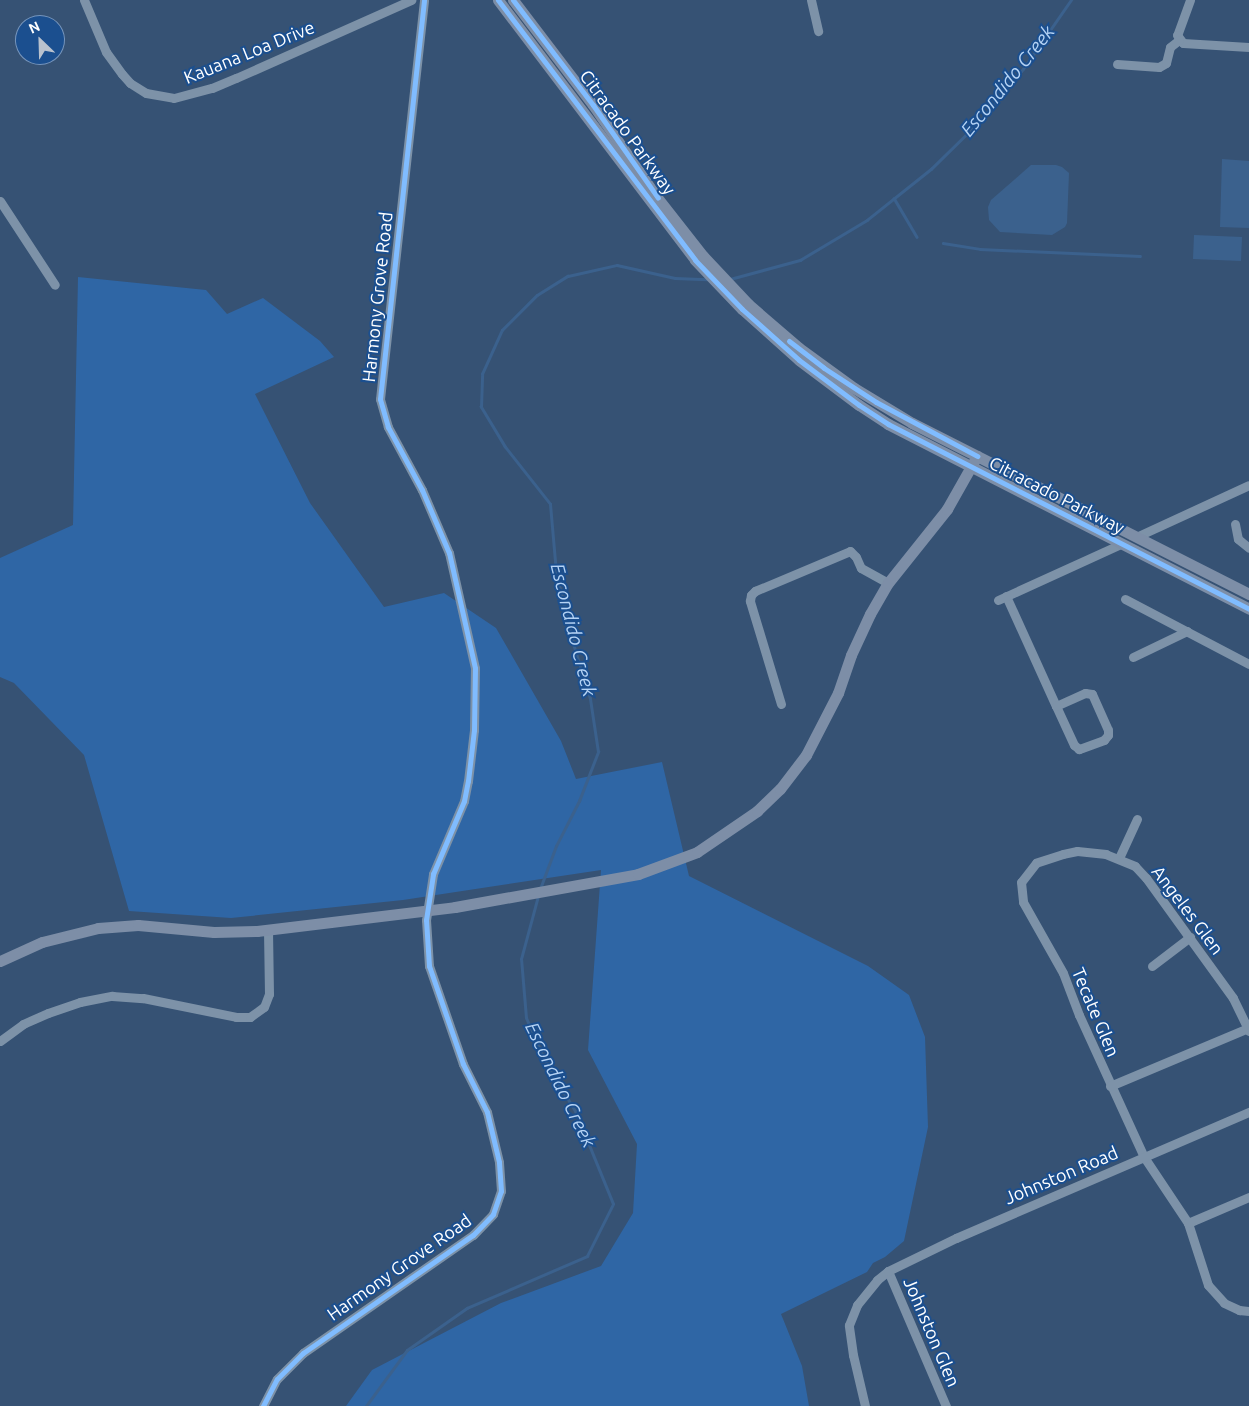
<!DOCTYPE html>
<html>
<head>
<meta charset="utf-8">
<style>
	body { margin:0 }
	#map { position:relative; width:1249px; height:1406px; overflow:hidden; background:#365274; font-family:Ubuntu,sans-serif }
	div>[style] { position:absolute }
	.green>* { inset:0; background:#2f66a5 }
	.water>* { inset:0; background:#3b618d }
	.stream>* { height:2.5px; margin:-1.25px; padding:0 1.25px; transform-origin:1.25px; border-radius:1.25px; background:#3b618d }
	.minor>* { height:9px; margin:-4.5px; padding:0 4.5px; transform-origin:4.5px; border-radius:4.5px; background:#7d92a8 }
	.major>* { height:11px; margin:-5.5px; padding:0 5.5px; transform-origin:5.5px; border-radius:5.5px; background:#7d8ea7 }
	.cycleway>* { height:5px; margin:-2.5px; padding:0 2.5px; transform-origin:2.5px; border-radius:2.5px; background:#80bcff }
	span { translate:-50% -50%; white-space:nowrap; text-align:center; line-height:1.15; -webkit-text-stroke:4px #1b4f8f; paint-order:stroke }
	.street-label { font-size:18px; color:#fff }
	.water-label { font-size:19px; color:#b5d3f5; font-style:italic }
	.north { position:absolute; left:15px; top:15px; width:50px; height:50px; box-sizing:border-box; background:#1b4f8f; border:1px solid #7695bc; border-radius:50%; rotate:336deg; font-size:14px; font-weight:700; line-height:20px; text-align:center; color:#fff }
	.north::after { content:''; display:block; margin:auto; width:18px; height:22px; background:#b9c2ce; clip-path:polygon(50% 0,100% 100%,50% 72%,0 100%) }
</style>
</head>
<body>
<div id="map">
	<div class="green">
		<i style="clip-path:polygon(78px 277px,206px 290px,227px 314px,263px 298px,320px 341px,334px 357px,255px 394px,310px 503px,384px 607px,444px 593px,496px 628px,561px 741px,576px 779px,662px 762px,689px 876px,868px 966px,909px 995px,925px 1037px,928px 1127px,904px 1241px,885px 1257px,873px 1263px,867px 1272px,781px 1314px,802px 1366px,809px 1406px,346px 1406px,372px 1370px,501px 1303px,601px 1266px,633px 1213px,637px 1144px,588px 1050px,601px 870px,403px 900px,231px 918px,129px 911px,84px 755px,14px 683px,0 677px,0 558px,73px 525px)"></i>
	</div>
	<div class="water">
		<i style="clip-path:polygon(1222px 159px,1249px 161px,1249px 228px,1220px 227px)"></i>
		<i style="clip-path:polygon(1031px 165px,1056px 165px,1062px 167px,1069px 173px,1067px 223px,1065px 227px,1052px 235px,1000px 232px,989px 220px,988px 207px,991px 200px)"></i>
		<i style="clip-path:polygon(1194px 235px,1242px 237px,1241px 261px,1193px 259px)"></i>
	</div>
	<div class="stream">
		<i style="left:894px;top:198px;width:45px;rotate:59.5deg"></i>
		<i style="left:943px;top:243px;width:37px;rotate:9deg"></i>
		<i style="left:980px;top:249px;width:160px;rotate:2.5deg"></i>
		<i style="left:730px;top:279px;width:73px;rotate:-15.2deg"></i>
		<i style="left:800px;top:260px;width:78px;rotate:-30.8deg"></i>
		<i style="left:867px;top:220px;width:82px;rotate:-38.6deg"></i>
		<i style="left:931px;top:169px;width:69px;rotate:-44.4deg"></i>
		<i style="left:980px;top:121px;width:67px;rotate:-50.4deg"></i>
		<i style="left:1023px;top:69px;width:84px;rotate:-55.2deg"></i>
		<i style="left:540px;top:889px;width:46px;rotate:-69.6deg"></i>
		<i style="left:556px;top:846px;width:51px;rotate:-62.9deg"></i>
		<i style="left:579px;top:801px;width:53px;rotate:-68.8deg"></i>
		<i style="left:598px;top:752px;width:54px;rotate:-98.6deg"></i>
		<i style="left:590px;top:699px;width:54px;rotate:-107.1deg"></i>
		<i style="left:574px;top:647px;width:76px;rotate:-103.7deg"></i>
		<i style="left:556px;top:573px;width:69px;rotate:-95deg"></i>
		<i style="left:550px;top:504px;width:73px;rotate:-128.3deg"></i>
		<i style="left:505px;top:447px;width:47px;rotate:-121deg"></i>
		<i style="left:481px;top:407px;width:33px;rotate:-88deg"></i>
		<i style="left:482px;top:374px;width:48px;rotate:-65.6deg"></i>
		<i style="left:502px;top:330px;width:49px;rotate:-45deg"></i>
		<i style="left:537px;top:295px;width:36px;rotate:-32deg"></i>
		<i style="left:568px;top:276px;width:50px;rotate:-12.7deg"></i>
		<i style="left:617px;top:265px;width:59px;rotate:12.6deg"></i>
		<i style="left:675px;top:278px;width:32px;rotate:2deg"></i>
		<i style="left:366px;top:1406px;width:69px;rotate:-53.8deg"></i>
		<i style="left:407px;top:1350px;width:73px;rotate:-35deg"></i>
		<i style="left:467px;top:1308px;width:131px;rotate:-23.4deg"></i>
		<i style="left:587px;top:1256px;width:58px;rotate:-63.4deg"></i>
		<i style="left:613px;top:1204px;width:100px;rotate:-112.2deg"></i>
		<i style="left:575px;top:1111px;width:53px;rotate:-121.9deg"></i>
		<i style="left:547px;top:1066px;width:52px;rotate:-113.6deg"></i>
		<i style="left:526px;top:1018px;width:59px;rotate:-94.8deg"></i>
		<i style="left:521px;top:959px;width:65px;rotate:-74.9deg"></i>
	</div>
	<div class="minor">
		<i style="left:84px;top:0;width:56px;rotate:67.1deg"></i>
		<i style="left:106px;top:52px;width:27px;rotate:54deg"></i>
		<i style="left:122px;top:74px;width:12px;rotate:48deg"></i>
		<i style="left:130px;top:83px;width:19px;rotate:32deg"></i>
		<i style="left:146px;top:93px;width:28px;rotate:10deg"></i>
		<i style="left:174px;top:98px;width:39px;rotate:-15deg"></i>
		<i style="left:212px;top:88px;width:26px;rotate:-23deg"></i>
		<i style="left:236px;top:78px;width:192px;rotate:-24deg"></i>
		<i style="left:811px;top:0;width:32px;rotate:77deg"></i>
		<i style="left:1190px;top:0;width:37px;rotate:110deg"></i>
		<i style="left:1177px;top:35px;width:10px;rotate:53deg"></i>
		<i style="left:1183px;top:43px;width:66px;rotate:3.5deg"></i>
		<i style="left:1117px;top:64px;width:42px;rotate:4.1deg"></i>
		<i style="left:1159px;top:67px;width:8px;rotate:-30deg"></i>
		<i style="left:1166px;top:63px;width:16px;rotate:-76deg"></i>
		<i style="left:1170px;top:47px;width:11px;rotate:-38deg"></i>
		<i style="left:0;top:201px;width:100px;rotate:56.8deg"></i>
		<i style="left:1235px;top:524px;width:15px;rotate:79deg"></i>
		<i style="left:1238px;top:539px;width:14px;rotate:39deg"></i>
		<i style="left:1136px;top:537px;width:124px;rotate:-24.7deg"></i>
		<i style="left:1006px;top:596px;width:121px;rotate:65.6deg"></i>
		<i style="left:1125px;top:599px;width:140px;rotate:27.7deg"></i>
		<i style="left:998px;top:600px;width:135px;rotate:-24.5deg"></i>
		<i style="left:1133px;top:657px;width:60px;rotate:-25.7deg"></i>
		<i style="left:1085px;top:693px;width:7px;rotate:8deg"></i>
		<i style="left:1092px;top:694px;width:39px;rotate:66deg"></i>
		<i style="left:1108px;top:730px;width:5px;rotate:90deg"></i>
		<i style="left:1108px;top:735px;width:6px;rotate:129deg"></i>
		<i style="left:1104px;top:740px;width:27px;rotate:160deg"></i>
		<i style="left:1079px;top:749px;width:6px;rotate:-141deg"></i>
		<i style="left:1074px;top:745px;width:43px;rotate:-114.8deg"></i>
		<i style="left:1056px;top:706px;width:32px;rotate:-24deg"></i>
		<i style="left:781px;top:704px;width:108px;rotate:-106.8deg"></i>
		<i style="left:750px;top:601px;width:6px;rotate:-81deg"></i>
		<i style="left:751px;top:595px;width:6px;rotate:-45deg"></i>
		<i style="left:755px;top:591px;width:103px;rotate:-22.8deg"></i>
		<i style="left:850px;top:551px;width:8px;rotate:45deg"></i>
		<i style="left:856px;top:557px;width:12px;rotate:66deg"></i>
		<i style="left:861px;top:568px;width:31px;rotate:29deg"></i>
		<i style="left:1119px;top:858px;width:43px;rotate:-65.2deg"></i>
		<i style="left:1152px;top:966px;width:48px;rotate:-37.3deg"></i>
		<i style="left:1249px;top:1031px;width:37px;rotate:-116deg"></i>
		<i style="left:1233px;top:998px;width:148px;rotate:-125.9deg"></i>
		<i style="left:1146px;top:878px;width:16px;rotate:-133deg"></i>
		<i style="left:1135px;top:866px;width:31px;rotate:-158deg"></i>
		<i style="left:1106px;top:854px;width:29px;rotate:-174deg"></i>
		<i style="left:1077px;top:851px;width:14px;rotate:168deg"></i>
		<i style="left:1063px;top:854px;width:28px;rotate:162deg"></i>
		<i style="left:1036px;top:863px;width:24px;rotate:128deg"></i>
		<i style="left:1021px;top:882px;width:20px;rotate:84deg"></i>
		<i style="left:1023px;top:902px;width:81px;rotate:60.6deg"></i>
		<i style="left:1063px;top:973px;width:45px;rotate:69.1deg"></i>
		<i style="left:1079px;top:1015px;width:156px;rotate:65.4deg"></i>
		<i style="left:1144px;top:1157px;width:79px;rotate:56.3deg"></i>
		<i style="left:1188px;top:1223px;width:65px;rotate:72.1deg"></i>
		<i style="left:1208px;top:1285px;width:24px;rotate:48deg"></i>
		<i style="left:1224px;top:1303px;width:17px;rotate:25deg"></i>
		<i style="left:1239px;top:1310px;width:10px;rotate:6deg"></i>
		<i style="left:0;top:1041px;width:29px;rotate:-36deg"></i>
		<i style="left:23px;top:1024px;width:27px;rotate:-24deg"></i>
		<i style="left:48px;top:1013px;width:34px;rotate:-19deg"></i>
		<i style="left:80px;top:1002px;width:33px;rotate:-11deg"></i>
		<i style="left:112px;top:996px;width:31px;rotate:4deg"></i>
		<i style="left:143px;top:998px;width:95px;rotate:11.5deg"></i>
		<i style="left:236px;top:1017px;width:14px"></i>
		<i style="left:250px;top:1017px;width:17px;rotate:-36deg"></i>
		<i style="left:264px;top:1007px;width:14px;rotate:-69deg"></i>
		<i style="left:269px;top:994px;width:64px;rotate:-90.9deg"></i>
		<i style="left:1110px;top:1086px;width:150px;rotate:-22.8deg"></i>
		<i style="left:1188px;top:1223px;width:66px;rotate:-23.1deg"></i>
		<i style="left:888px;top:1271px;width:147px;rotate:66.8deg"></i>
		<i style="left:263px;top:1406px;width:30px;rotate:-63deg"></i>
		<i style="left:277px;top:1379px;width:37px;rotate:-45deg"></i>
		<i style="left:303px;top:1353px;width:207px;rotate:-34.8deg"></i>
		<i style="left:473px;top:1235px;width:29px;rotate:-46deg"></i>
		<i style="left:493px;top:1214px;width:24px;rotate:-71deg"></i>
		<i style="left:501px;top:1191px;width:29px;rotate:-94deg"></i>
		<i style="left:499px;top:1162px;width:51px;rotate:-103.5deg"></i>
		<i style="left:487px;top:1112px;width:54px;rotate:-116.6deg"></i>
		<i style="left:463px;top:1064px;width:104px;rotate:-109.1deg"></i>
		<i style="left:429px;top:966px;width:46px;rotate:-93.7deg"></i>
		<i style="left:426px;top:920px;width:47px;rotate:-81.3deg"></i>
		<i style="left:433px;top:874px;width:79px;rotate:-67deg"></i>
		<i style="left:464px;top:801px;width:20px;rotate:-79deg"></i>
		<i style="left:468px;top:781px;width:51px;rotate:-83.3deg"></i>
		<i style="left:474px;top:730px;width:62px;rotate:-89.1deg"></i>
		<i style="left:475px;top:668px;width:118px;rotate:-102.7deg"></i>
		<i style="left:449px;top:553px;width:69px;rotate:-113.2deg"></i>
		<i style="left:422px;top:490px;width:72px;rotate:-118.4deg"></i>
		<i style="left:388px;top:427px;width:29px;rotate:-106deg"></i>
		<i style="left:380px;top:399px;width:401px;rotate:-83.7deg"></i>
		<i style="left:865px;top:1406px;width:52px;rotate:-103.2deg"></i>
		<i style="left:853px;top:1355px;width:30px;rotate:-98deg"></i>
		<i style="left:849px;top:1325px;width:22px;rotate:-68deg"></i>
		<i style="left:857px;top:1305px;width:32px;rotate:-51deg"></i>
		<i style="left:877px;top:1280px;width:14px;rotate:-39deg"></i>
		<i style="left:888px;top:1271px;width:76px;rotate:-25.9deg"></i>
		<i style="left:956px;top:1238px;width:319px;rotate:-23.3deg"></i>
	</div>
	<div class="major">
		<i style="left:498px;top:0;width:326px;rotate:52.8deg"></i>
		<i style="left:695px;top:260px;width:68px;rotate:46.2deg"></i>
		<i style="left:742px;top:309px;width:76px;rotate:41.8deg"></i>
		<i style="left:799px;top:360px;width:75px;rotate:36.9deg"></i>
		<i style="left:859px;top:405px;width:35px;rotate:33deg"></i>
		<i style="left:888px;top:424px;width:406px;rotate:27.1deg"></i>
		<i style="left:513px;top:0;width:132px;rotate:52.7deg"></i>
		<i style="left:593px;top:105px;width:109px;rotate:55.4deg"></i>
		<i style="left:655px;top:195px;width:78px;rotate:51.8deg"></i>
		<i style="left:703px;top:256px;width:66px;rotate:46.8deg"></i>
		<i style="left:748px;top:304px;width:67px;rotate:40.8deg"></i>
		<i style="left:799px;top:348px;width:68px;rotate:36deg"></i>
		<i style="left:854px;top:388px;width:68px;rotate:31.1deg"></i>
		<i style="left:912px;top:423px;width:378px;rotate:26.9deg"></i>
		<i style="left:0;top:961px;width:46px;rotate:-24.3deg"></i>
		<i style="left:42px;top:942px;width:58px;rotate:-14deg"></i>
		<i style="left:98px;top:928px;width:40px;rotate:-4.3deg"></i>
		<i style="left:138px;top:925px;width:76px;rotate:5.3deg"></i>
		<i style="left:214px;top:932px;width:43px;rotate:-1.3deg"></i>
		<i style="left:257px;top:931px;width:199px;rotate:-6.9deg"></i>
		<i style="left:455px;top:907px;width:186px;rotate:-10.2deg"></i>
		<i style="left:638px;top:874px;width:63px;rotate:-20.4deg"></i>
		<i style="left:697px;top:852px;width:73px;rotate:-34.3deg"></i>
		<i style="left:757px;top:811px;width:32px;rotate:-44deg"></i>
		<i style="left:780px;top:789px;width:43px;rotate:-52.6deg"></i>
		<i style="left:806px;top:755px;width:70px;rotate:-62.7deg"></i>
		<i style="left:838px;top:693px;width:40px;rotate:-71.1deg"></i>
		<i style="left:851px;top:655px;width:45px;rotate:-65.1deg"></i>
		<i style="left:870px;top:614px;width:36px;rotate:-60deg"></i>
		<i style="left:888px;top:583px;width:95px;rotate:-51.4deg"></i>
		<i style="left:947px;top:509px;width:61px;rotate:-60.5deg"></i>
	</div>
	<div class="cycleway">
		<i style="left:498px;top:0;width:326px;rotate:52.8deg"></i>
		<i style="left:695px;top:260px;width:68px;rotate:46.2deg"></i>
		<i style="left:742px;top:309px;width:76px;rotate:41.8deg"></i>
		<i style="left:799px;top:360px;width:75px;rotate:36.9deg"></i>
		<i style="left:859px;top:405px;width:35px;rotate:33deg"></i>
		<i style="left:888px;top:424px;width:406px;rotate:27.1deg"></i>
		<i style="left:513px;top:0;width:132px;rotate:52.7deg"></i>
		<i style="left:593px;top:105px;width:113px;rotate:55deg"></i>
		<i style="left:789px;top:341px;width:44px;rotate:37.6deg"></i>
		<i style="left:824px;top:368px;width:62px;rotate:33.2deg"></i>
		<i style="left:876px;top:402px;width:115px;rotate:28.1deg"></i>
		<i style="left:263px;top:1406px;width:30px;rotate:-63deg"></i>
		<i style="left:277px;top:1379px;width:37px;rotate:-45deg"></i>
		<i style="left:303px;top:1353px;width:207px;rotate:-34.8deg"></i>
		<i style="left:473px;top:1235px;width:29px;rotate:-46deg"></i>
		<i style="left:493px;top:1214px;width:24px;rotate:-71deg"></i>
		<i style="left:501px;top:1191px;width:29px;rotate:-94deg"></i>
		<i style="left:499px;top:1162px;width:51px;rotate:-103.5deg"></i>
		<i style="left:487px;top:1112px;width:54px;rotate:-116.6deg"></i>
		<i style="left:463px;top:1064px;width:104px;rotate:-109.1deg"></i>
		<i style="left:429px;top:966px;width:46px;rotate:-93.7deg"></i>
		<i style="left:426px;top:920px;width:47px;rotate:-81.3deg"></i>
		<i style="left:433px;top:874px;width:79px;rotate:-67deg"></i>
		<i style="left:464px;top:801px;width:20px;rotate:-79deg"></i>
		<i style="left:468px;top:781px;width:51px;rotate:-83.3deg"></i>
		<i style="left:474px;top:730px;width:62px;rotate:-89.1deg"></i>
		<i style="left:475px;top:668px;width:118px;rotate:-102.7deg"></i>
		<i style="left:449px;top:553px;width:69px;rotate:-113.2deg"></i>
		<i style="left:422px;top:490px;width:72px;rotate:-118.4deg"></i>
		<i style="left:388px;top:427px;width:29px;rotate:-106deg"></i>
		<i style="left:380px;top:399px;width:401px;rotate:-83.7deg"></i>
	</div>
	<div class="street-label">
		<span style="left:249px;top:52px;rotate:-22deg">Kauana Loa Drive</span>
		<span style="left:628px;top:132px;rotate:54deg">Citracado Parkway</span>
		<span style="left:377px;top:297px;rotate:-84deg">Harmony Grove Road</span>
		<span style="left:1057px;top:495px;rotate:27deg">Citracado Parkway</span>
		<span style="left:1188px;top:910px;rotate:53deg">Angeles Glen</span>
		<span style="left:1096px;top:1012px;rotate:67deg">Tecate Glen</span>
		<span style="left:1061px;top:1175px;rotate:-23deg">Johnston Road</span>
		<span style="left:399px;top:1267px;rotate:-35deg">Harmony Grove Road</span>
		<span style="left:932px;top:1332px;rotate:67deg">Johnston Glen</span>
	</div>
	<div class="water-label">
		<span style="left:1008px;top:81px;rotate:-51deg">Escondido Creek</span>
		<span style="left:573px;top:630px;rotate:76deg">Escondido Creek</span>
		<span style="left:560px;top:1085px;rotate:64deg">Escondido Creek</span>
	</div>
	<div class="north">N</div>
</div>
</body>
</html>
